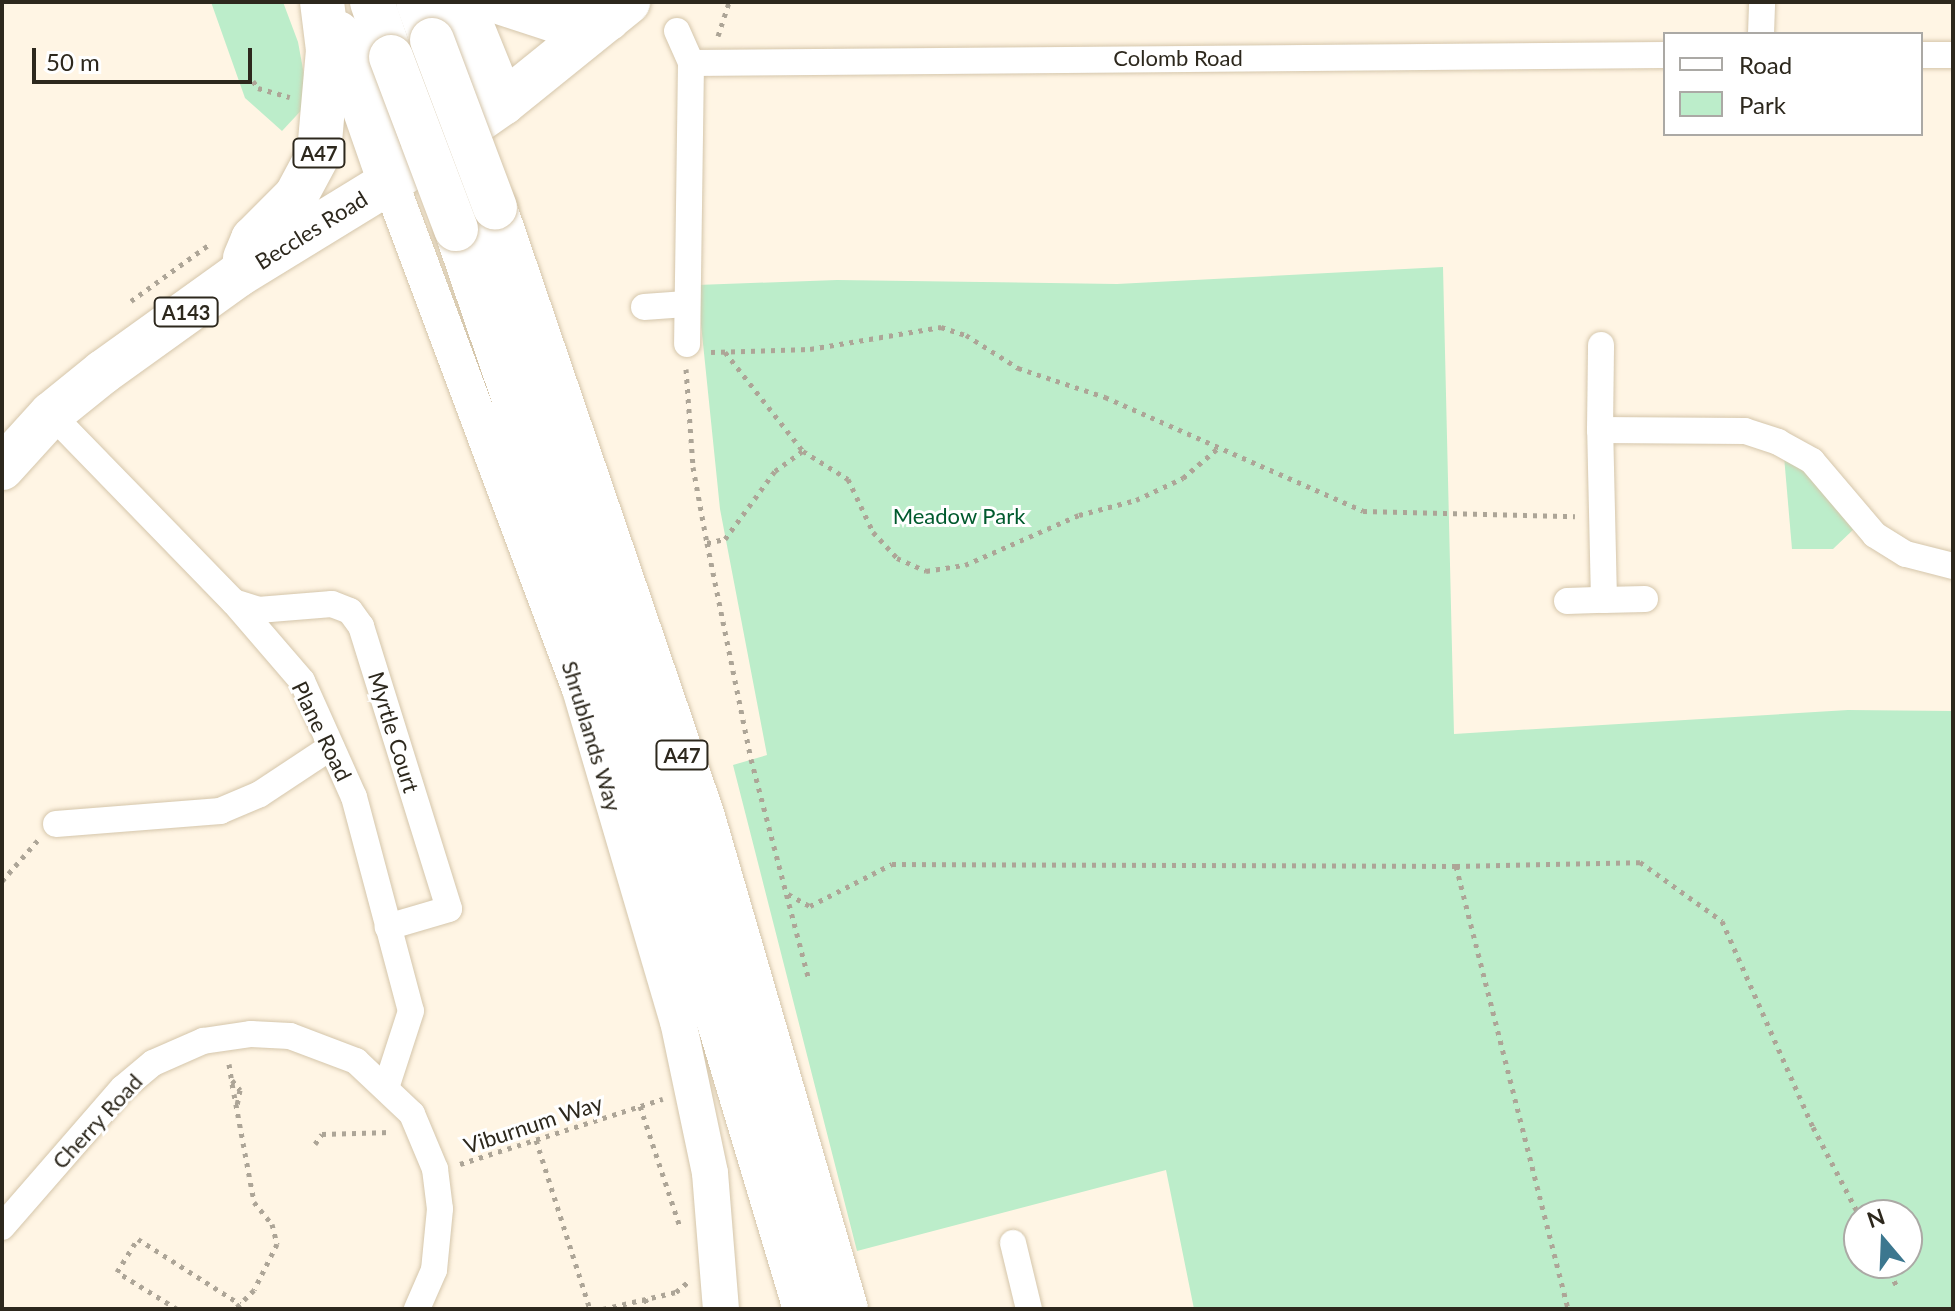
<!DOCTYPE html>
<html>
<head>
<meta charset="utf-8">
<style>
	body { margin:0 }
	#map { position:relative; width:1955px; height:1311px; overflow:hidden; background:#fff5e4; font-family:Lato,sans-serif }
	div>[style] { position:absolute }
	.green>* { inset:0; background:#bcedca }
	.path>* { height:5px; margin-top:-2.5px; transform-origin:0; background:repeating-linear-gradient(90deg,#ada597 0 4px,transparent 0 10px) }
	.roads { filter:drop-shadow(0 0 2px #d5c6ab) drop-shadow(0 0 2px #d5c6ab) }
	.street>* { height:26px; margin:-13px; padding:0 13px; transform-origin:13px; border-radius:13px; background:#fff }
	.secondary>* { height:36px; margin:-18px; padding:0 18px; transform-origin:18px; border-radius:18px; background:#fff }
	.highway>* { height:44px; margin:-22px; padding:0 22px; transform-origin:22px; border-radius:22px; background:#fff }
	.bridges { filter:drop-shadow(0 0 2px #d5c6ab) drop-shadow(0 0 2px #d5c6ab) }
	.highway-bridge>* { height:44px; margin:-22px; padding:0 22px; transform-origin:22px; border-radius:22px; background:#fff }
	span { translate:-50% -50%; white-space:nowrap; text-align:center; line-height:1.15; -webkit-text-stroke:6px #fff; paint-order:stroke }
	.shield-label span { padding:2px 6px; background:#fff; border:2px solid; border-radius:6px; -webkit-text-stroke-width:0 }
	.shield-label { font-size:20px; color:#2d281d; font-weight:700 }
	.street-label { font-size:22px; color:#2d281d }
	.park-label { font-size:22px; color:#015a2e }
	.frame { position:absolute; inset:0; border:4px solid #2d281d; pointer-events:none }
	.legend { position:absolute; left:1663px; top:32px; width:260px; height:104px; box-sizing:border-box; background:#fff; border:2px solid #aba9a5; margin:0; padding:10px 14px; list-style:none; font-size:24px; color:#2d281d }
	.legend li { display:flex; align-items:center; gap:16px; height:40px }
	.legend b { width:40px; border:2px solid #aba9a5 }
	.north { position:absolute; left:1843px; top:1199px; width:80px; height:80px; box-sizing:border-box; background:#fff; border:2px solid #aba9a5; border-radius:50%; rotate:341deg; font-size:22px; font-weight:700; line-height:32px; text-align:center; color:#2d281d }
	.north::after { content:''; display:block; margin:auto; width:28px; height:36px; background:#3c778f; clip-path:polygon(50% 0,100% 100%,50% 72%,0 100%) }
	.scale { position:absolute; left:32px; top:48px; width:220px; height:36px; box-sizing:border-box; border:4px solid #2d281d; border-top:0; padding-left:10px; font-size:24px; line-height:28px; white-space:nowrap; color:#2d281d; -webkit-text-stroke:6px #fff; paint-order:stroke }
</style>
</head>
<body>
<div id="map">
	<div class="green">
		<i style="clip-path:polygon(211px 2px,283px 2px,298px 42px,309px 102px,282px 131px,245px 98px)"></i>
		<i style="clip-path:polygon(evenodd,1443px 267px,1454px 734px,1848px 710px,1953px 711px,1953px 1309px,1194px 1309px,1166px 1170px,857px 1251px,733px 765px,767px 755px,720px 509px,697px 285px,837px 280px,1117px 284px,1443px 267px,1859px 1215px,1907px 1215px,1907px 1263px,1859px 1263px,1859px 1215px)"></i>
		<i style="clip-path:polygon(1784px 456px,1805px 466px,1856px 527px,1833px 549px,1792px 549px)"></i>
	</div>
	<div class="path">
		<i style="left:718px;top:36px;width:36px;rotate:-72deg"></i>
		<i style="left:253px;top:81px;width:9px;rotate:54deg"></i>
		<i style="left:258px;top:88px;width:33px;rotate:16deg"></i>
		<i style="left:131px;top:301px;width:99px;rotate:-35.9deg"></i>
		<i style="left:711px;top:352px;width:99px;rotate:-1.7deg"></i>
		<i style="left:810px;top:349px;width:133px;rotate:-9.5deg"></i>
		<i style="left:941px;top:327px;width:26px;rotate:18deg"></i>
		<i style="left:966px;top:335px;width:62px;rotate:32.4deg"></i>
		<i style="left:1018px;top:368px;width:92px;rotate:18.4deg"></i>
		<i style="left:1105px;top:397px;width:282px;rotate:23.8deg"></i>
		<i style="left:1363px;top:511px;width:212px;rotate:1.4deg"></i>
		<i style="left:725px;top:352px;width:126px;rotate:51.8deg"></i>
		<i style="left:803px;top:451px;width:53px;rotate:31.9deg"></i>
		<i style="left:848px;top:479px;width:59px;rotate:64.7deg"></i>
		<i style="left:873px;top:532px;width:35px;rotate:47deg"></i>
		<i style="left:897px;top:558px;width:32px;rotate:24deg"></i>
		<i style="left:926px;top:571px;width:39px;rotate:-9deg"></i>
		<i style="left:965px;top:565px;width:124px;rotate:-23.7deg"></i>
		<i style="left:1079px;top:515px;width:59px;rotate:-14.7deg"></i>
		<i style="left:1136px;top:500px;width:52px;rotate:-25.1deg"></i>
		<i style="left:1183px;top:478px;width:45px;rotate:-40.5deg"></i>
		<i style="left:686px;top:369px;width:98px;rotate:85.9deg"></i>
		<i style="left:693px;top:467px;width:77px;rotate:79.6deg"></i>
		<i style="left:707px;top:543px;width:220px;rotate:78.5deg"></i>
		<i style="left:751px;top:759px;width:228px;rotate:75.3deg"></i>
		<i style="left:707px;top:543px;width:18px;rotate:-13deg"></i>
		<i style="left:725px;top:539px;width:84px;rotate:-53.7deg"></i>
		<i style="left:775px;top:471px;width:34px;rotate:-36deg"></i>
		<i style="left:1456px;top:866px;width:184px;rotate:-1.2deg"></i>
		<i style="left:1640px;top:862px;width:101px;rotate:35.7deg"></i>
		<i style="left:1722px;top:921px;width:225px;rotate:66.2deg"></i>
		<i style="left:1813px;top:1127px;width:99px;rotate:62.4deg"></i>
		<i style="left:2px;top:881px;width:55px;rotate:-48.7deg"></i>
		<i style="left:788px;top:894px;width:25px;rotate:29deg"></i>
		<i style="left:810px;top:906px;width:92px;rotate:-27.1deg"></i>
		<i style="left:892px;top:864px;width:564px;rotate:0.2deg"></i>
		<i style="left:1456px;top:866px;width:457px;rotate:75.8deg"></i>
		<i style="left:229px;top:1064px;width:26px;rotate:81deg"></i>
		<i style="left:232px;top:1080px;width:13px;rotate:51deg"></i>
		<i style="left:240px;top:1090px;width:16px;rotate:101deg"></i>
		<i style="left:234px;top:1094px;width:110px;rotate:79.5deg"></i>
		<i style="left:254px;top:1202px;width:28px;rotate:51deg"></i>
		<i style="left:272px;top:1224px;width:21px;rotate:76deg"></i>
		<i style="left:277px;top:1244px;width:51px;rotate:116.6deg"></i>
		<i style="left:254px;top:1290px;width:27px;rotate:135deg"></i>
		<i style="left:640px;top:1106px;width:127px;rotate:71.7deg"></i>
		<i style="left:536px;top:1140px;width:177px;rotate:72.3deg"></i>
		<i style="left:315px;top:1144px;width:12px;rotate:-55deg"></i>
		<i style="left:322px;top:1134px;width:69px;rotate:-1.7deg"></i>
		<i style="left:460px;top:1164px;width:213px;rotate:-17.8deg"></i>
		<i style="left:1885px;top:1263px;width:25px;rotate:63deg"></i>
		<i style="left:645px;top:1299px;width:11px;rotate:63deg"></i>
		<i style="left:177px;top:1309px;width:70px;rotate:-148.3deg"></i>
		<i style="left:117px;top:1272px;width:39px;rotate:-58deg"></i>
		<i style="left:138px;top:1239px;width:121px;rotate:32.5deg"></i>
		<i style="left:603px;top:1309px;width:75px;rotate:-13.1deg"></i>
		<i style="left:676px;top:1292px;width:16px;rotate:-40deg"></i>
	</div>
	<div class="roads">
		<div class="street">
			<i style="left:677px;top:31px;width:35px;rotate:66deg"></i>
			<i style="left:691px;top:63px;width:281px;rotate:90.8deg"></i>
			<i style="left:1761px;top:34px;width:32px;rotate:-88deg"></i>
			<i style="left:1921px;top:55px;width:32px"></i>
			<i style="left:691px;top:63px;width:974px;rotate:-0.47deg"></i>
			<i style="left:644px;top:307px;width:42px;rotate:-4.1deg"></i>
			<i style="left:51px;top:414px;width:262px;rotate:45.8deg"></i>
			<i style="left:234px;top:602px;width:104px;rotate:49.3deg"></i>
			<i style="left:302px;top:681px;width:127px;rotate:65.9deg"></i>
			<i style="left:354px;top:797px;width:221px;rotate:75.1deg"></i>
			<i style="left:411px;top:1011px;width:78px;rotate:108deg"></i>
			<i style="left:1600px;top:430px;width:85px;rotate:-89.3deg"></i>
			<i style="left:1645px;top:599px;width:41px;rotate:178.6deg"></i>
			<i style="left:1604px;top:600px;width:170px;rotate:-91.3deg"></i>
			<i style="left:1600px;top:430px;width:145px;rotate:0.4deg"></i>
			<i style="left:1745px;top:431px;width:35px;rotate:18deg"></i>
			<i style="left:1778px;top:442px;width:39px;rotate:29deg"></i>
			<i style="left:1812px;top:461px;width:97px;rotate:49.6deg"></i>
			<i style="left:1875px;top:535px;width:36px;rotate:32deg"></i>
			<i style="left:1906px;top:554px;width:49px;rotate:14.3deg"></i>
			<i style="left:1567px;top:601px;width:37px;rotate:-2deg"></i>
			<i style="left:234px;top:602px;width:25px;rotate:18deg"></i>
			<i style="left:258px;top:610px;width:74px;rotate:-4.6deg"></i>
			<i style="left:332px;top:604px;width:19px;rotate:21deg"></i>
			<i style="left:350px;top:611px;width:19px;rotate:54deg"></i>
			<i style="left:361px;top:626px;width:296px;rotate:72.7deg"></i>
			<i style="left:449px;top:909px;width:64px;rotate:163.6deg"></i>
			<i style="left:56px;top:824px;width:165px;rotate:-4.5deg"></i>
			<i style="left:220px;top:811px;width:43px;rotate:-23deg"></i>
			<i style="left:260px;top:794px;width:85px;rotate:-33.5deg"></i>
			<i style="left:2px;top:1227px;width:184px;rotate:-49deg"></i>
			<i style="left:123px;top:1088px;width:39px;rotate:-40deg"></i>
			<i style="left:153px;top:1063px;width:55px;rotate:-23.7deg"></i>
			<i style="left:203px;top:1041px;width:49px;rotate:-8.3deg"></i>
			<i style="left:251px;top:1034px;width:39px;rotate:3deg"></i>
			<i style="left:290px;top:1036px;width:71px;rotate:20.7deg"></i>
			<i style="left:356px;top:1061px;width:77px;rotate:43.4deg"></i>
			<i style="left:412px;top:1114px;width:60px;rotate:67.3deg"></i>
			<i style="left:435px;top:1169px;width:40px;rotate:82.9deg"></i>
			<i style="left:440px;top:1209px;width:61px;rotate:95.6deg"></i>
			<i style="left:434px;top:1270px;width:43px;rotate:113.6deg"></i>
			<i style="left:1013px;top:1243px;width:68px;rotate:76.4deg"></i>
		</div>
		<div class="secondary">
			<i style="left:390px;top:182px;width:541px;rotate:69.46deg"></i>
			<i style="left:580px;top:689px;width:346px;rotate:73.6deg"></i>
			<i style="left:678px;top:1021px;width:155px;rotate:78.1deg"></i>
			<i style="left:710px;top:1173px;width:136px;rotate:85.4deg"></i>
		</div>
		<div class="highway">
			<i style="left:372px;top:2px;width:58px;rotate:70.9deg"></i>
			<i style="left:418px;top:2px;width:40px;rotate:69.8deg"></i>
			<i style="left:462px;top:2px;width:109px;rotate:67.9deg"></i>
			<i style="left:499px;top:2px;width:58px;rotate:18.1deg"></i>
			<i style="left:554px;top:20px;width:54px;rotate:-1.1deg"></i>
			<i style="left:338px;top:33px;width:158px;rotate:70.8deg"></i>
			<i style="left:495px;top:208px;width:644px;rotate:71.14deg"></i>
			<i style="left:703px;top:817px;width:512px;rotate:73.79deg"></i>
			<i style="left:456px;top:229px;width:637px;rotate:71.14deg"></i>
			<i style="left:662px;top:832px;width:498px;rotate:73.3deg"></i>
			<i style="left:245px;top:258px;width:21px;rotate:-67deg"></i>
			<i style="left:253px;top:239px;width:61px;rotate:-45deg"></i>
			<i style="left:296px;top:196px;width:49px;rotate:-61.9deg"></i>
			<i style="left:319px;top:153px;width:103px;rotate:-85deg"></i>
			<i style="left:328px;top:50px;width:48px;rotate:-97.1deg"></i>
			<i style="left:2px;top:468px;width:73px;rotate:-47.8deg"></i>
			<i style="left:51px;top:414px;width:67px;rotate:-38.9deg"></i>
			<i style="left:103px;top:372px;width:166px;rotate:-35.7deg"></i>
			<i style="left:238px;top:275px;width:178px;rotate:-31.5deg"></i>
			<i style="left:390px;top:182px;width:138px;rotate:-35deg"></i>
			<i style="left:503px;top:103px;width:161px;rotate:-38.9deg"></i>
		</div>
	</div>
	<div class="bridges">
		<div class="highway-bridge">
			<i style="left:432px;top:40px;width:179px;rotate:69.4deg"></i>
			<i style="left:391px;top:57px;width:184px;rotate:69.3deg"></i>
		</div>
	</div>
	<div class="shield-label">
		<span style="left:319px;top:153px">A47</span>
		<span style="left:186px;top:312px">A143</span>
		<span style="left:682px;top:755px">A47</span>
	</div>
	<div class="street-label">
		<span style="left:1178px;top:58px">Colomb Road</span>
		<span style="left:311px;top:230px;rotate:-32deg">Beccles Road</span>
		<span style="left:322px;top:731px;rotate:64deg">Plane Road</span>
		<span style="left:394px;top:732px;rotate:73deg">Myrtle Court</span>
		<span style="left:592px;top:736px;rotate:73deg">Shrublands Way</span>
		<span style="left:97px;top:1121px;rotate:-47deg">Cherry Road</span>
		<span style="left:533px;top:1124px;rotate:-18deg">Viburnum Way</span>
	</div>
	<div class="park-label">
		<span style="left:959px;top:516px">Meadow Park</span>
	</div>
	<div class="frame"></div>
	<ul class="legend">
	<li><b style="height:10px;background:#fff"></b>Road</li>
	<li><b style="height:22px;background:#bcedca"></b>Park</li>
	</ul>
	<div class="north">N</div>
	<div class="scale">50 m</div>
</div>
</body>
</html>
